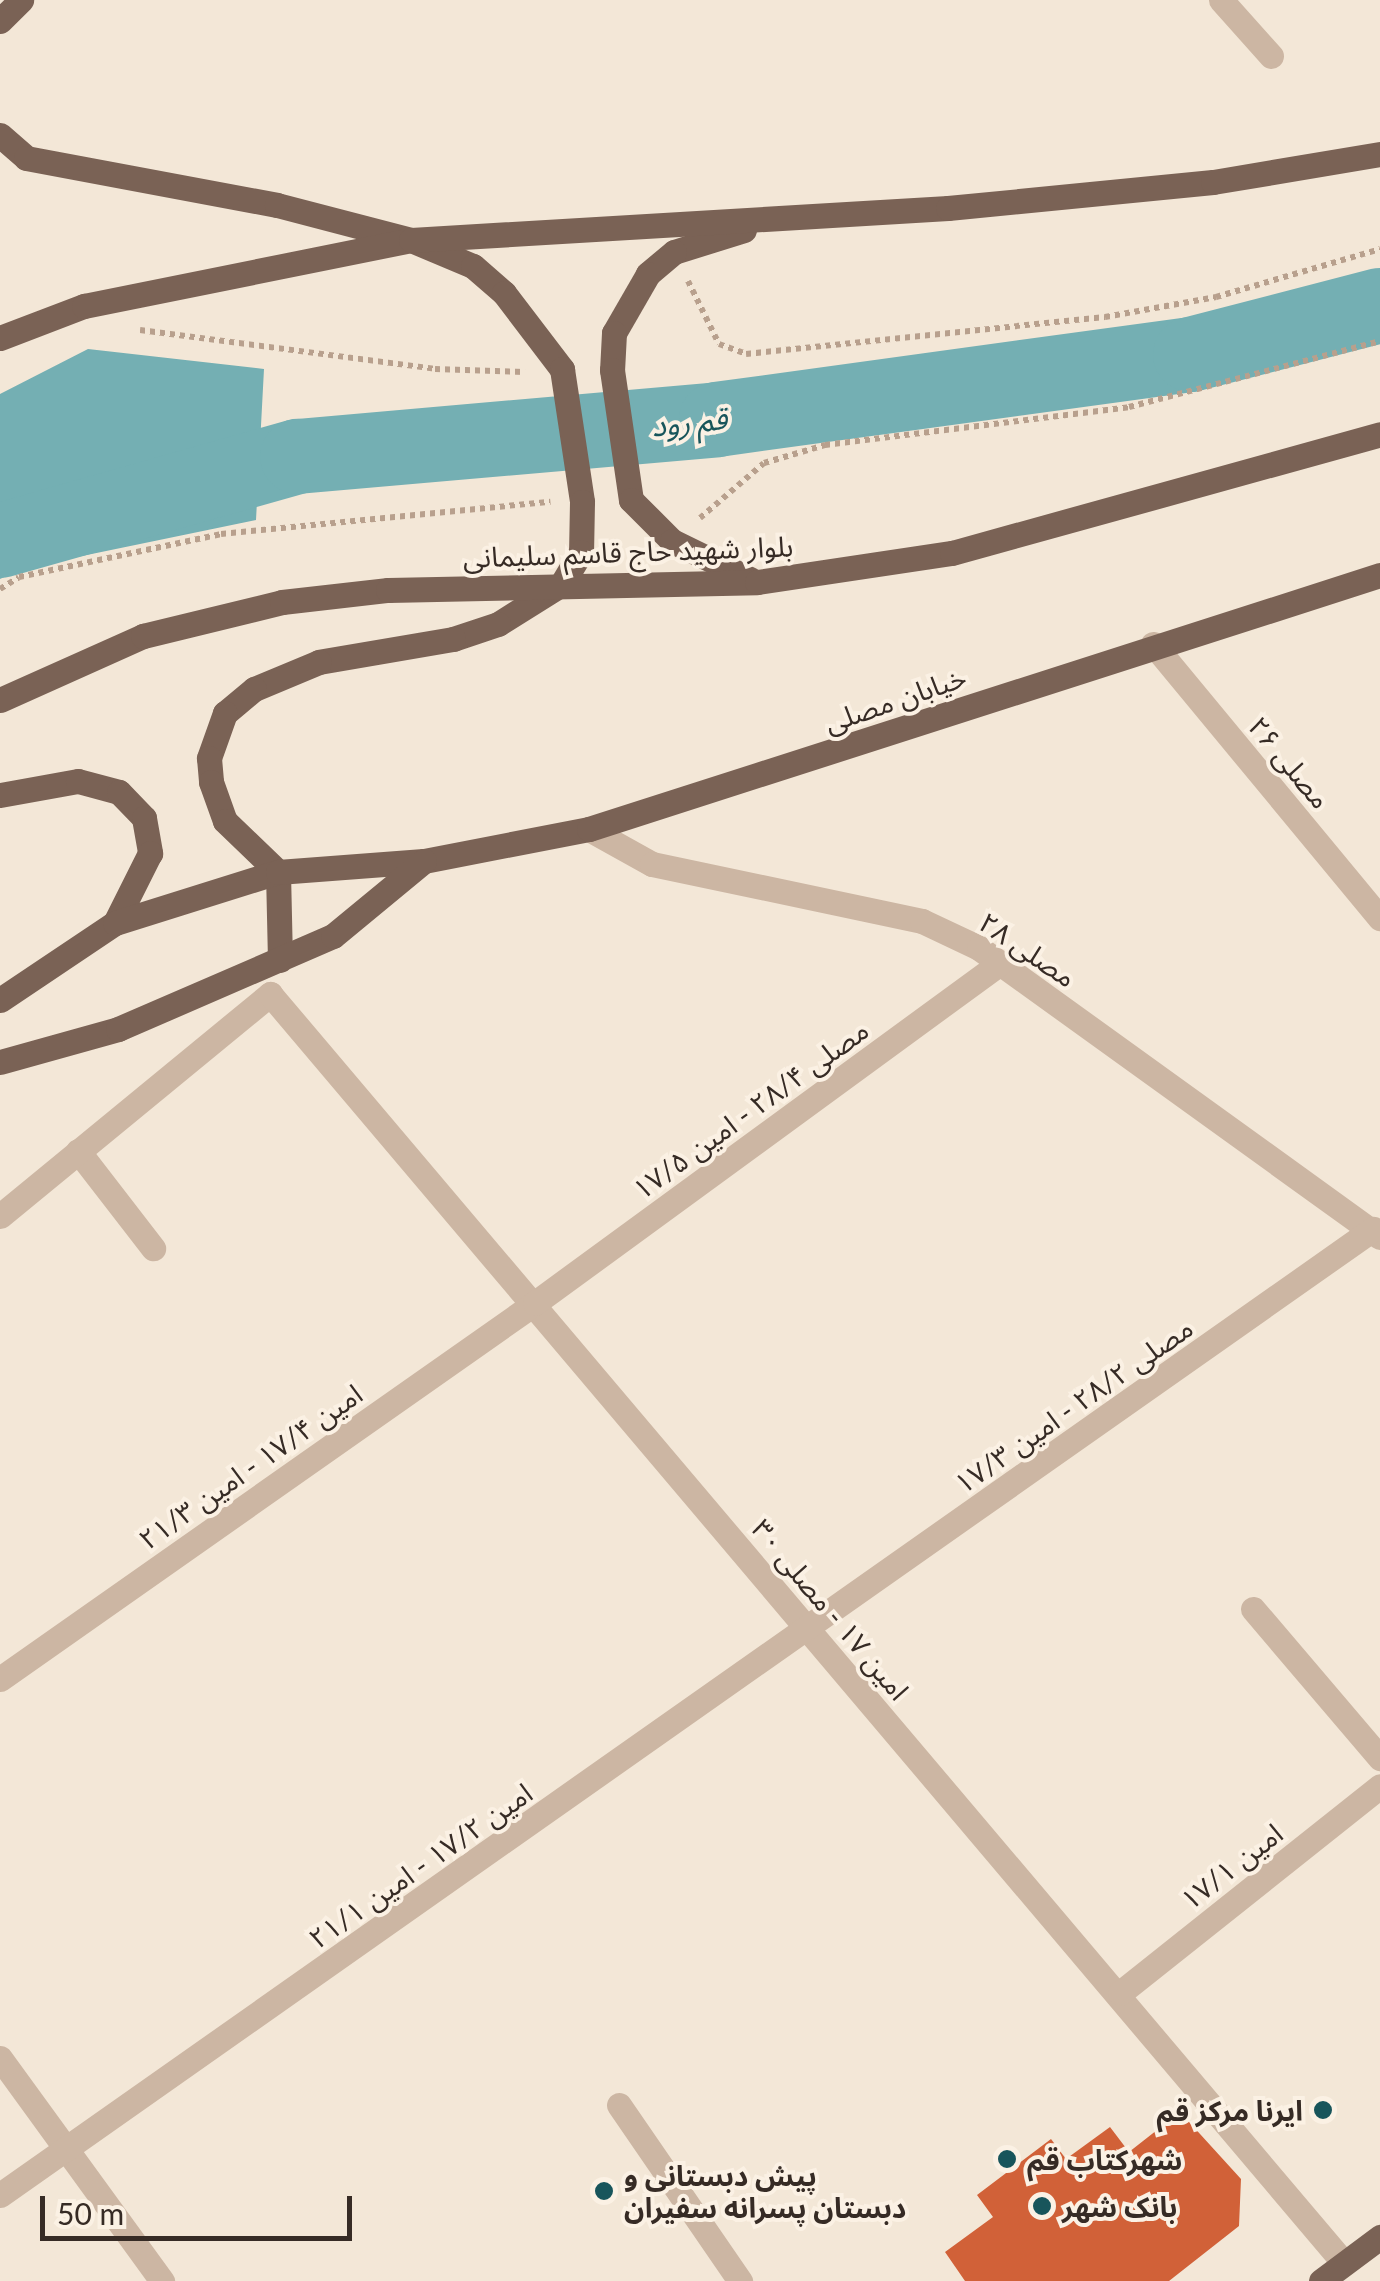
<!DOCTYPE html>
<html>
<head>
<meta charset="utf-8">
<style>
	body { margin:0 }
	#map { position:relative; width:1380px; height:2281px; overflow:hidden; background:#f3e7d7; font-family:Lato,"Noto Sans Arabic",sans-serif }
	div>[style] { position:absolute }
	.water>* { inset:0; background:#74afb3 }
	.river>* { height:75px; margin:-37.5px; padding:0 37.5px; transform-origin:37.5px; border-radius:37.5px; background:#74afb3 }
	.building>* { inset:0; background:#d16138 }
	.path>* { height:6px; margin-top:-3px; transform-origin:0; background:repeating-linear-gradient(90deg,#b8a08d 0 5px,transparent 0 10px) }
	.minor>* { height:25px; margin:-12.5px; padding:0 12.5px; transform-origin:12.5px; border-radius:12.5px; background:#ccb6a3 }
	.major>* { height:25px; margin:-12.5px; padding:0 12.5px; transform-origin:12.5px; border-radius:12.5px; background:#7a6255 }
	.dots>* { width:28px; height:28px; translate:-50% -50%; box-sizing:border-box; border:5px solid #fbf1e4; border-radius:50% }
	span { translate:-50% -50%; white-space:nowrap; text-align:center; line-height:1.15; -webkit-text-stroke:8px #fbf1e4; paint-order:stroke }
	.street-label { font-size:28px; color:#362b25 }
	.poi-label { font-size:28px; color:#362b25; font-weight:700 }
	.right { translate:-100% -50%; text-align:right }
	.left { translate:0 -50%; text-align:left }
	.water-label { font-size:30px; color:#18555b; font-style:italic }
	.scale { position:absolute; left:40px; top:2196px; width:312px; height:45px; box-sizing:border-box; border:5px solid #362b25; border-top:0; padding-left:12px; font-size:30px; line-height:35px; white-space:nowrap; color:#362b25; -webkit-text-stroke:8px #fbf1e4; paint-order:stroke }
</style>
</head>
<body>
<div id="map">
	<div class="water">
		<i style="clip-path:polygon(88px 349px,264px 369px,256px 520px,24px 568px,0 579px,0 394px)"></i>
	</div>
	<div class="river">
		<i style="left:0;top:540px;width:309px;rotate:-15.8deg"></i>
		<i style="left:297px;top:456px;width:421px;rotate:-5deg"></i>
		<i style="left:716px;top:419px;width:478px;rotate:-7.8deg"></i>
		<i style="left:1190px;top:354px;width:196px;rotate:-14.5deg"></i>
	</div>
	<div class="building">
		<i style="clip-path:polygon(1180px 2112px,1241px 2179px,1239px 2226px,1169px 2281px,965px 2281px,945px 2252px,993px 2217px,977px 2195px,1051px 2139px,1066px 2159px,1110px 2127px,1129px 2152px)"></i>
	</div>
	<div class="path">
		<i style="left:688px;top:281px;width:70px;rotate:63.8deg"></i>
		<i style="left:719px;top:344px;width:29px;rotate:20deg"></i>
		<i style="left:746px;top:354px;width:361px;rotate:-5.9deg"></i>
		<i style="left:1105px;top:317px;width:113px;rotate:-10.2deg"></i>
		<i style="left:1216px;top:297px;width:171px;rotate:-16.3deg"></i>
		<i style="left:140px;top:330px;width:298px;rotate:7.5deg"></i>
		<i style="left:435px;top:369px;width:90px;rotate:1.9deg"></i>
		<i style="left:700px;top:518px;width:84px;rotate:-40.7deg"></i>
		<i style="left:764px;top:463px;width:64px;rotate:-16.4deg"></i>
		<i style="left:825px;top:445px;width:306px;rotate:-7.1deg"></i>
		<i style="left:1129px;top:407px;width:260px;rotate:-14.7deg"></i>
		<i style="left:0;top:589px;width:22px;rotate:-32deg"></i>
		<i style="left:19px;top:577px;width:207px;rotate:-12deg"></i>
		<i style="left:221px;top:534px;width:331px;rotate:-5.6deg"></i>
	</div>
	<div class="minor">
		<i style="left:1221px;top:0;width:75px;rotate:48.2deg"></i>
		<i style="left:1153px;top:644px;width:356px;rotate:50.4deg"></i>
		<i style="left:589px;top:829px;width:72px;rotate:29.1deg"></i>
		<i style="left:652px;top:864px;width:276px;rotate:11.9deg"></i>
		<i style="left:922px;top:921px;width:63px;rotate:25.3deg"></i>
		<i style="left:979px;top:948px;width:494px;rotate:35.8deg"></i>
		<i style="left:78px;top:1151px;width:123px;rotate:52.3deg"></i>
		<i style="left:0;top:1216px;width:350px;rotate:-39.4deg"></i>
		<i style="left:270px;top:994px;width:1662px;rotate:49.76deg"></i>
		<i style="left:1253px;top:1609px;width:196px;rotate:49.6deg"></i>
		<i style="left:0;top:1679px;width:654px;rotate:-35.1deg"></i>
		<i style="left:535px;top:1303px;width:576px;rotate:-36.17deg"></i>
		<i style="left:1120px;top:1993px;width:332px;rotate:-38.5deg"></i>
		<i style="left:0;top:2058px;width:276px;rotate:54deg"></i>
		<i style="left:619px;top:2105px;width:214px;rotate:55.5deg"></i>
		<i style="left:0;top:2195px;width:1679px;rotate:-35.13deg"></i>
	</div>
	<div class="major">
		<i style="left:0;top:21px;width:30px;rotate:-45deg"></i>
		<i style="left:0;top:135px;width:35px;rotate:41deg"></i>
		<i style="left:26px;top:158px;width:255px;rotate:10.6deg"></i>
		<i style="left:277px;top:205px;width:138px;rotate:14.6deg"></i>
		<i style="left:411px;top:240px;width:67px;rotate:22.8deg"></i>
		<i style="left:473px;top:266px;width:41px;rotate:41.1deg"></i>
		<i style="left:504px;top:293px;width:96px;rotate:52.7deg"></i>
		<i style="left:562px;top:369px;width:134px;rotate:81.4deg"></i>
		<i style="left:582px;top:502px;width:50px;rotate:91.1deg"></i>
		<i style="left:581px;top:552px;width:37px;rotate:121deg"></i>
		<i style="left:562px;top:584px;width:75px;rotate:148deg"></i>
		<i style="left:498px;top:624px;width:47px;rotate:161.6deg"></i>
		<i style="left:453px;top:639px;width:136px;rotate:170.3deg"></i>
		<i style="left:319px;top:662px;width:70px;rotate:157.4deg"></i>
		<i style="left:254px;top:689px;width:38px;rotate:140deg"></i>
		<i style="left:225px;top:713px;width:48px;rotate:109.6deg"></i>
		<i style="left:209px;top:758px;width:24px;rotate:85deg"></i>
		<i style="left:211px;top:782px;width:41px;rotate:70.3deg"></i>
		<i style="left:225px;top:821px;width:74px;rotate:43.9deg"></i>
		<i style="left:278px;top:872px;width:88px;rotate:88.7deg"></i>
		<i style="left:744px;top:230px;width:73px;rotate:162.6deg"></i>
		<i style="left:674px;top:252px;width:34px;rotate:140deg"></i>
		<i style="left:648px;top:274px;width:68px;rotate:120deg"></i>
		<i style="left:614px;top:333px;width:37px;rotate:93deg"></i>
		<i style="left:612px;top:370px;width:131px;rotate:81.7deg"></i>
		<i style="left:631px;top:500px;width:58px;rotate:45deg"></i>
		<i style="left:672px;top:541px;width:87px;rotate:26deg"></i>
		<i style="left:0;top:338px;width:90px;rotate:-20.9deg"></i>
		<i style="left:84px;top:306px;width:334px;rotate:-11.4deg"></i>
		<i style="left:411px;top:240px;width:538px;rotate:-3.41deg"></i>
		<i style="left:948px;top:208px;width:266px;rotate:-5.6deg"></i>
		<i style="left:1213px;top:182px;width:169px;rotate:-9.5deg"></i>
		<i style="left:0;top:700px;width:157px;rotate:-24.1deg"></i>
		<i style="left:143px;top:636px;width:143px;rotate:-13.7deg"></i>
		<i style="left:282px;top:602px;width:107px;rotate:-6.5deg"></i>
		<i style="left:388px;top:590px;width:369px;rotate:-1.2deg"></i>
		<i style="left:757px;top:582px;width:197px;rotate:-8.5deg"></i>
		<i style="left:952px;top:553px;width:444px;rotate:-15.5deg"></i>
		<i style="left:0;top:795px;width:79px;rotate:-10.2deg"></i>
		<i style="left:78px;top:781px;width:42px;rotate:15deg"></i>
		<i style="left:119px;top:792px;width:36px;rotate:46deg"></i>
		<i style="left:144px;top:818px;width:36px;rotate:80deg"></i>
		<i style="left:150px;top:853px;width:78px;rotate:116.6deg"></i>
		<i style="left:0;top:1000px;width:138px;rotate:-33.8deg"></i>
		<i style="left:115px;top:923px;width:171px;rotate:-17.4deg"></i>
		<i style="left:278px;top:872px;width:146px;rotate:-4.3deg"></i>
		<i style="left:424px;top:861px;width:168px;rotate:-11deg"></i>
		<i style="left:589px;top:829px;width:831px;rotate:-17.8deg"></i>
		<i style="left:0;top:1062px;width:123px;rotate:-15.6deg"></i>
		<i style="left:118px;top:1029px;width:234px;rotate:-23.4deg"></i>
		<i style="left:333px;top:936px;width:118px;rotate:-39.5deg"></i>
		<i style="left:1321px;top:2281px;width:74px;rotate:-36.7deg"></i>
	</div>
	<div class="dots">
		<i style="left:1323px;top:2110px;background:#18555b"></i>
		<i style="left:1007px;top:2159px;background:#18555b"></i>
		<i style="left:604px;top:2191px;background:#18555b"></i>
		<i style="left:1042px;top:2206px;background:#18555b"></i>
	</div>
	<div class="street-label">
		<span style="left:628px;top:551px;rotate:-2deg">بلوار شهید حاج قاسم سلیمانی</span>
		<span style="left:895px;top:699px;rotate:-19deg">خیابان مصلی</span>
		<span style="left:1290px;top:762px;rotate:50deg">مصلی ۲۶</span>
		<span style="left:1028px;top:949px;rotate:34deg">مصلی ۲۸</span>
		<span style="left:750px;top:1109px;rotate:-36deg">مصلی ۲۸/۴ - امین ۱۷/۵</span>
		<span style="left:1073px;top:1405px;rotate:-35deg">مصلی ۲۸/۲ - امین ۱۷/۳</span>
		<span style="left:250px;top:1466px;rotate:-35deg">امین ۱۷/۴ - امین ۲۱/۳</span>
		<span style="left:831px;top:1609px;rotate:50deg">امین ۱۷ - مصلی ۳۰</span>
		<span style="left:420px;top:1865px;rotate:-35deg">امین ۱۷/۲ - امین ۲۱/۱</span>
		<span style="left:1231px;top:1866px;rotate:-38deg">امین ۱۷/۱</span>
	</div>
	<div class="poi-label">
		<span class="right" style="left:1303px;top:2110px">ایرنا مرکز قم</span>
		<span class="left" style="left:1027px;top:2159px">شهركتاب قم</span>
		<span class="left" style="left:624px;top:2191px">پیش دبستانی و<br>دبستان پسرانه سفیران</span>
		<span class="left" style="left:1062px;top:2206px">بانک شهر</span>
	</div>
	<div class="water-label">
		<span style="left:689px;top:421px;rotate:-6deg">قم رود</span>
	</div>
	<div class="scale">50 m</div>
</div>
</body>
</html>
